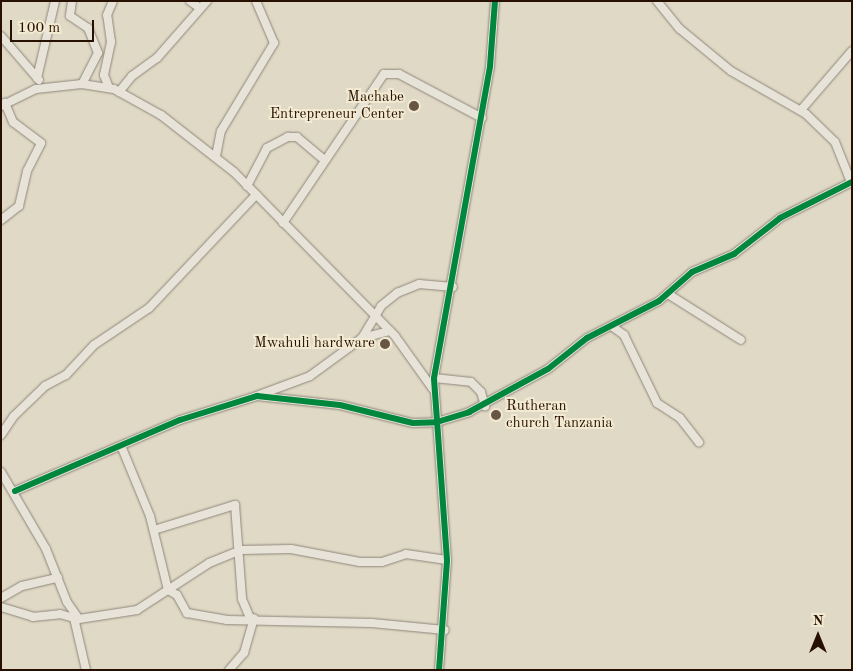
<!DOCTYPE html>
<html>
<head>
<meta charset="utf-8">
<style>
	body { margin:0 }
	#map { position:relative; width:853px; height:671px; overflow:hidden; background:#e0d9c5; font-family:"Old Standard TT",serif }
	div>[style] { position:absolute }
	.roads { filter:drop-shadow(0 0 1px #8e867a) drop-shadow(0 0 1px #8e867a) }
	.minor>* { height:8px; margin:-4px; padding:0 4px; transform-origin:4px; border-radius:4px; background:#e7e3d9 }
	.cycleway>* { height:6px; margin:-3px; padding:0 3px; transform-origin:3px; border-radius:3px; background:#00873e }
	.dots>* { width:14px; height:14px; translate:-50% -50%; box-sizing:border-box; border:2px solid #f3ead2; border-radius:50% }
	span { translate:-50% -50%; white-space:nowrap; text-align:center; line-height:1.15; -webkit-text-stroke:4px #f3ead2; paint-order:stroke }
	.poi-label { font-size:15px; color:#271000 }
	.right { translate:-100% -50%; text-align:right }
	.left { translate:0 -50%; text-align:left }
	.frame { position:absolute; inset:0; border:2px solid #271000; pointer-events:none }
	.north { position:absolute; left:793px; top:611px; width:50px; height:50px; -webkit-text-stroke:4px #f3ead2; paint-order:stroke; rotate:0deg; font-size:14px; font-weight:700; line-height:20px; text-align:center; color:#271000 }
	.north::after { content:''; display:block; margin:auto; width:18px; height:22px; background:#271000; clip-path:polygon(50% 0,100% 100%,50% 72%,0 100%) }
	.scale { position:absolute; left:10px; top:20px; width:84px; height:22px; box-sizing:border-box; border:2px solid #271000; border-top:0; padding-left:6px; font-size:15px; line-height:18px; white-space:nowrap; color:#271000; -webkit-text-stroke:4px #f3ead2; paint-order:stroke }
</style>
</head>
<body>
<div id="map">
	<div class="roads">
		<div class="minor">
			<i style="left:72px;top:1px;width:15px;rotate:98deg"></i>
			<i style="left:70px;top:16px;width:22px;rotate:34deg"></i>
			<i style="left:88px;top:28px;width:27px;rotate:68deg"></i>
			<i style="left:98px;top:53px;width:35px;rotate:117deg"></i>
			<i style="left:190px;top:1px;width:12px;rotate:35deg"></i>
			<i style="left:657px;top:1px;width:36px;rotate:51deg"></i>
			<i style="left:680px;top:29px;width:66px;rotate:39.5deg"></i>
			<i style="left:731px;top:71px;width:86px;rotate:29.8deg"></i>
			<i style="left:806px;top:114px;width:40px;rotate:44deg"></i>
			<i style="left:835px;top:142px;width:43px;rotate:68.2deg"></i>
			<i style="left:1px;top:36px;width:58px;rotate:49.2deg"></i>
			<i style="left:37px;top:78px;width:79px;rotate:-76.8deg"></i>
			<i style="left:109px;top:88px;width:14px;rotate:-111deg"></i>
			<i style="left:104px;top:75px;width:34px;rotate:-78deg"></i>
			<i style="left:111px;top:42px;width:27px;rotate:-98deg"></i>
			<i style="left:107px;top:15px;width:15px;rotate:-67deg"></i>
			<i style="left:119px;top:92px;width:21px;rotate:-51deg"></i>
			<i style="left:132px;top:76px;width:31px;rotate:-36deg"></i>
			<i style="left:157px;top:58px;width:76px;rotate:-48.7deg"></i>
			<i style="left:1px;top:106px;width:39px;rotate:-26deg"></i>
			<i style="left:36px;top:89px;width:46px;rotate:-6.2deg"></i>
			<i style="left:82px;top:84px;width:32px;rotate:9deg"></i>
			<i style="left:114px;top:89px;width:54px;rotate:29deg"></i>
			<i style="left:161px;top:115px;width:93px;rotate:38deg"></i>
			<i style="left:234px;top:172px;width:230px;rotate:45.5deg"></i>
			<i style="left:395px;top:336px;width:65px;rotate:54.4deg"></i>
			<i style="left:801px;top:110px;width:78px;rotate:-49.2deg"></i>
			<i style="left:216px;top:156px;width:25px;rotate:-79deg"></i>
			<i style="left:221px;top:131px;width:103px;rotate:-58.9deg"></i>
			<i style="left:274px;top:43px;width:46px;rotate:-113.2deg"></i>
			<i style="left:247px;top:186px;width:43px;rotate:-62.2deg"></i>
			<i style="left:267px;top:148px;width:24px;rotate:-28deg"></i>
			<i style="left:288px;top:137px;width:9px"></i>
			<i style="left:297px;top:137px;width:34px;rotate:40deg"></i>
			<i style="left:1px;top:220px;width:23px;rotate:-38deg"></i>
			<i style="left:19px;top:206px;width:36px;rotate:-77deg"></i>
			<i style="left:27px;top:171px;width:31px;rotate:-63deg"></i>
			<i style="left:41px;top:143px;width:35px;rotate:-143deg"></i>
			<i style="left:13px;top:122px;width:21px;rotate:-113deg"></i>
			<i style="left:283px;top:223px;width:180px;rotate:-55.9deg"></i>
			<i style="left:384px;top:74px;width:15px"></i>
			<i style="left:399px;top:74px;width:94px;rotate:27.9deg"></i>
			<i style="left:668px;top:294px;width:86px;rotate:32.2deg"></i>
			<i style="left:613px;top:327px;width:14px;rotate:36deg"></i>
			<i style="left:624px;top:335px;width:76px;rotate:64.1deg"></i>
			<i style="left:657px;top:403px;width:27px;rotate:33deg"></i>
			<i style="left:680px;top:418px;width:31px;rotate:52deg"></i>
			<i style="left:362px;top:338px;width:37px;rotate:-59deg"></i>
			<i style="left:381px;top:306px;width:21px;rotate:-39deg"></i>
			<i style="left:397px;top:293px;width:24px;rotate:-22deg"></i>
			<i style="left:419px;top:284px;width:34px;rotate:5deg"></i>
			<i style="left:434px;top:378px;width:37px;rotate:6deg"></i>
			<i style="left:471px;top:382px;width:14px;rotate:45deg"></i>
			<i style="left:481px;top:392px;width:15px;rotate:74deg"></i>
			<i style="left:259px;top:395px;width:54px;rotate:-20.4deg"></i>
			<i style="left:310px;top:376px;width:64px;rotate:-36.2deg"></i>
			<i style="left:362px;top:338px;width:29px;rotate:-14deg"></i>
			<i style="left:1px;top:435px;width:23px;rotate:-56deg"></i>
			<i style="left:14px;top:416px;width:43px;rotate:-44.1deg"></i>
			<i style="left:45px;top:386px;width:24px;rotate:-28deg"></i>
			<i style="left:66px;top:375px;width:41px;rotate:-47deg"></i>
			<i style="left:94px;top:345px;width:66px;rotate:-33.9deg"></i>
			<i style="left:149px;top:308px;width:156px;rotate:-46.6deg"></i>
			<i style="left:122px;top:448px;width:74px;rotate:67.6deg"></i>
			<i style="left:150px;top:516px;width:76px;rotate:76.3deg"></i>
			<i style="left:168px;top:590px;width:10px;rotate:29deg"></i>
			<i style="left:177px;top:595px;width:21px;rotate:61deg"></i>
			<i style="left:187px;top:613px;width:41px;rotate:9.9deg"></i>
			<i style="left:227px;top:620px;width:145px;rotate:1.2deg"></i>
			<i style="left:372px;top:623px;width:73px;rotate:5.5deg"></i>
			<i style="left:1px;top:472px;width:89px;rotate:59.7deg"></i>
			<i style="left:46px;top:549px;width:57px;rotate:68.4deg"></i>
			<i style="left:67px;top:602px;width:21px;rotate:55deg"></i>
			<i style="left:79px;top:619px;width:59px;rotate:-8.8deg"></i>
			<i style="left:137px;top:610px;width:86px;rotate:-33.1deg"></i>
			<i style="left:209px;top:563px;width:35px;rotate:-22deg"></i>
			<i style="left:241px;top:550px;width:50px;rotate:-1.1deg"></i>
			<i style="left:291px;top:549px;width:70px;rotate:10.7deg"></i>
			<i style="left:360px;top:562px;width:22px"></i>
			<i style="left:382px;top:562px;width:25px;rotate:-18deg"></i>
			<i style="left:406px;top:554px;width:41px;rotate:8.3deg"></i>
			<i style="left:15px;top:491px;width:180px;rotate:-23.3deg"></i>
			<i style="left:180px;top:420px;width:81px;rotate:-17.3deg"></i>
			<i style="left:257px;top:396px;width:83px;rotate:6.2deg"></i>
			<i style="left:340px;top:405px;width:75px;rotate:13.9deg"></i>
			<i style="left:413px;top:423px;width:24px;rotate:-2deg"></i>
			<i style="left:437px;top:422px;width:34px;rotate:-17deg"></i>
			<i style="left:469px;top:412px;width:90px;rotate:-28.6deg"></i>
			<i style="left:548px;top:369px;width:50px;rotate:-38.5deg"></i>
			<i style="left:587px;top:338px;width:81px;rotate:-27.2deg"></i>
			<i style="left:659px;top:301px;width:44px;rotate:-41.3deg"></i>
			<i style="left:692px;top:272px;width:46px;rotate:-23.2deg"></i>
			<i style="left:734px;top:254px;width:58px;rotate:-38deg"></i>
			<i style="left:780px;top:218px;width:80px;rotate:-26.6deg"></i>
			<i style="left:154px;top:530px;width:85px;rotate:-17.2deg"></i>
			<i style="left:235px;top:505px;width:94px;rotate:85.7deg"></i>
			<i style="left:242px;top:599px;width:21px;rotate:67deg"></i>
			<i style="left:1px;top:598px;width:24px;rotate:-30deg"></i>
			<i style="left:22px;top:586px;width:37px;rotate:-13deg"></i>
			<i style="left:1px;top:607px;width:34px;rotate:17deg"></i>
			<i style="left:33px;top:617px;width:27px;rotate:-6deg"></i>
			<i style="left:60px;top:614px;width:15px;rotate:16deg"></i>
			<i style="left:74px;top:618px;width:53px;rotate:77deg"></i>
			<i style="left:229px;top:670px;width:23px;rotate:-49deg"></i>
			<i style="left:244px;top:653px;width:36px;rotate:-74deg"></i>
			<i style="left:439px;top:670px;width:110px;rotate:-85.8deg"></i>
			<i style="left:447px;top:560px;width:182px;rotate:-94.1deg"></i>
			<i style="left:434px;top:378px;width:317px;rotate:-79.8deg"></i>
			<i style="left:490px;top:66px;width:65px;rotate:-85.6deg"></i>
		</div>
	</div>
	<div class="cycleway">
		<i style="left:15px;top:491px;width:180px;rotate:-23.3deg"></i>
		<i style="left:180px;top:420px;width:81px;rotate:-17.3deg"></i>
		<i style="left:257px;top:396px;width:83px;rotate:6.2deg"></i>
		<i style="left:340px;top:405px;width:75px;rotate:13.9deg"></i>
		<i style="left:413px;top:423px;width:24px;rotate:-2deg"></i>
		<i style="left:437px;top:422px;width:34px;rotate:-17deg"></i>
		<i style="left:469px;top:412px;width:90px;rotate:-28.6deg"></i>
		<i style="left:548px;top:369px;width:50px;rotate:-38.5deg"></i>
		<i style="left:587px;top:338px;width:81px;rotate:-27.2deg"></i>
		<i style="left:659px;top:301px;width:44px;rotate:-41.3deg"></i>
		<i style="left:692px;top:272px;width:46px;rotate:-23.2deg"></i>
		<i style="left:734px;top:254px;width:58px;rotate:-38deg"></i>
		<i style="left:780px;top:218px;width:80px;rotate:-26.6deg"></i>
		<i style="left:439px;top:670px;width:110px;rotate:-85.8deg"></i>
		<i style="left:447px;top:560px;width:182px;rotate:-94.1deg"></i>
		<i style="left:434px;top:378px;width:317px;rotate:-79.8deg"></i>
		<i style="left:490px;top:66px;width:65px;rotate:-85.6deg"></i>
	</div>
	<div class="dots">
		<i style="left:414px;top:106px;background:#685645"></i>
		<i style="left:385px;top:344px;background:#685645"></i>
		<i style="left:496px;top:415px;background:#685645"></i>
	</div>
	<div class="poi-label">
		<span class="right" style="left:404px;top:106px">Machabe<br>Entrepreneur Center</span>
		<span class="right" style="left:375px;top:344px">Mwahuli hardware</span>
		<span class="left" style="left:506px;top:415px">Rutheran<br>church Tanzania</span>
	</div>
	<div class="frame"></div>
	<div class="north">N</div>
	<div class="scale">100 m</div>
</div>
</body>
</html>
